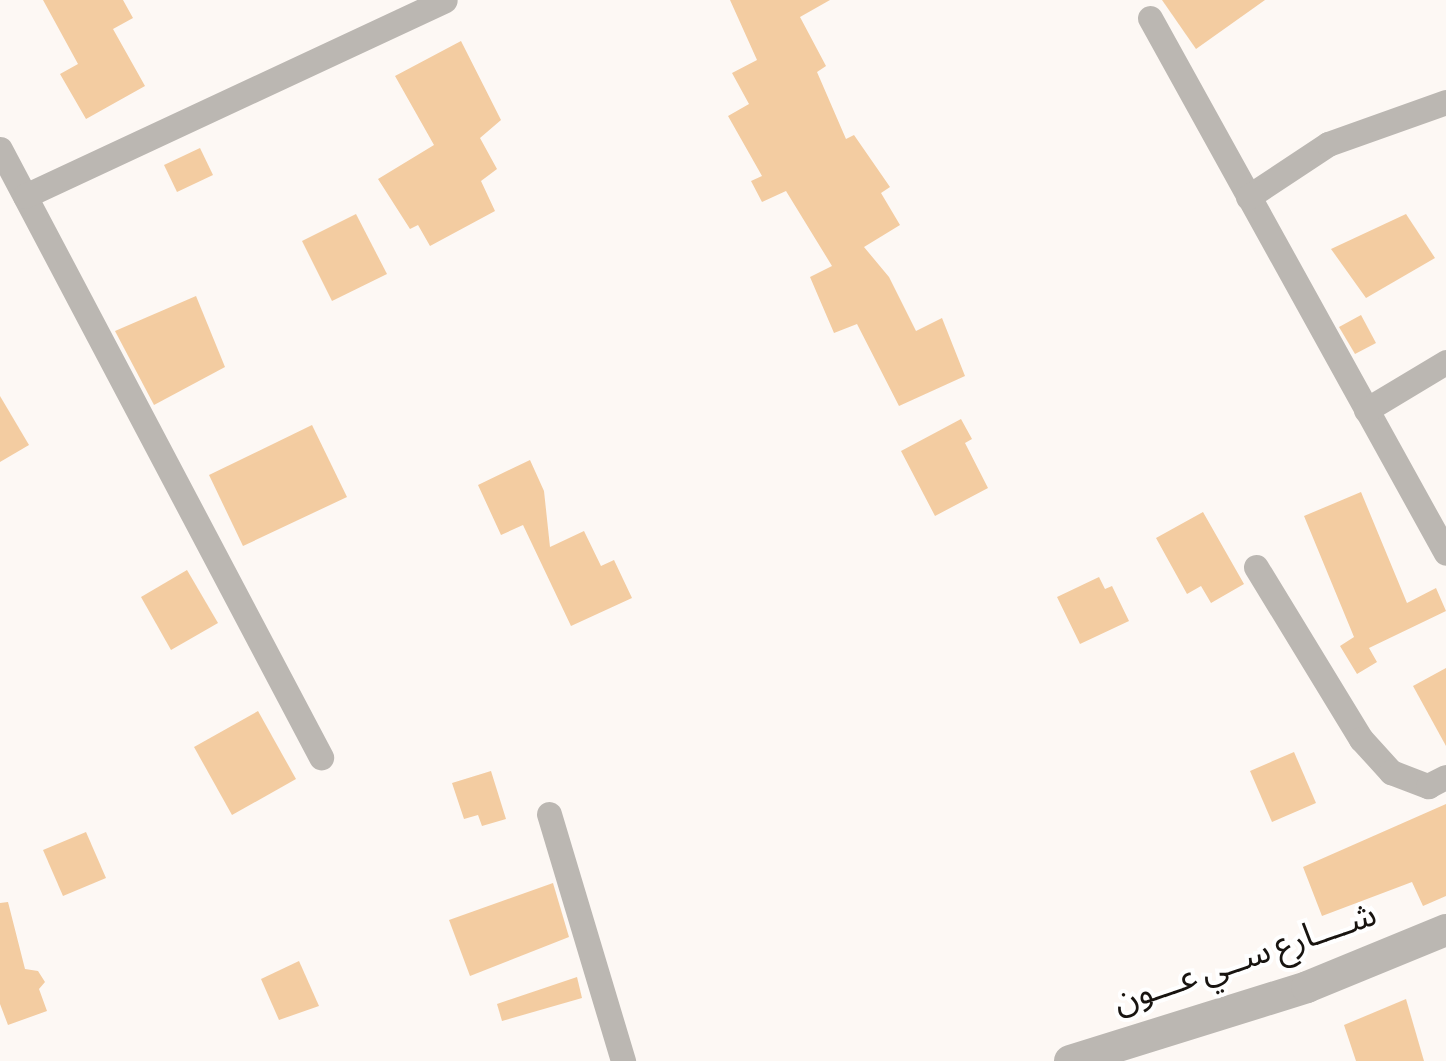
<!DOCTYPE html>
<html>
<head>
<meta charset="utf-8">
<style>
	body { margin:0 }
	#map { position:relative; width:1446px; height:1061px; overflow:hidden; background:#fdf8f4; font-family:"Alegreya Sans","Noto Sans Arabic",sans-serif }
	div>[style] { position:absolute }
	.building>* { inset:0; background:#f3cca1 }
	.minor>* { height:25px; margin:-12.5px; padding:0 12.5px; transform-origin:12.5px; border-radius:12.5px; background:#bbb7b2 }
	.tertiary>* { height:32px; margin:-16px; padding:0 16px; transform-origin:16px; border-radius:16px; background:#bbb7b2 }
	span { translate:-50% -50%; white-space:nowrap; text-align:center; line-height:1.15; -webkit-text-stroke:8px #fff; paint-order:stroke }
	.street-label { font-size:35px; color:#181410 }
</style>
</head>
<body>
<div id="map">
	<div class="building">
		<i style="clip-path:polygon(43px 0,123px 0,133px 18px,113px 29px,145px 86px,86px 119px,60px 74px,78px 64px)"></i>
		<i style="clip-path:polygon(730px 0,830px 0,800px 17px,826px 66px,817px 72px,846px 139px,854px 135px,890px 187px,881px 193px,900px 225px,864px 247px,889px 277px,916px 331px,942px 318px,965px 376px,899px 406px,857px 324px,834px 333px,810px 277px,832px 266px,786px 191px,762px 202px,751px 181px,762px 176px,728px 116px,749px 104px,732px 73px,757px 60px)"></i>
		<i style="clip-path:polygon(1162px 0,1265px 0,1196px 49px)"></i>
		<i style="clip-path:polygon(461px 41px,501px 120px,480px 138px,497px 169px,481px 181px,495px 211px,430px 246px,418px 225px,410px 229px,378px 179px,434px 145px,395px 76px)"></i>
		<i style="clip-path:polygon(200px 148px,213px 175px,177px 192px,164px 165px)"></i>
		<i style="clip-path:polygon(356px 214px,387px 274px,332px 301px,302px 241px)"></i>
		<i style="clip-path:polygon(1406px 214px,1435px 258px,1366px 298px,1331px 249px)"></i>
		<i style="clip-path:polygon(196px 296px,225px 367px,154px 405px,115px 331px)"></i>
		<i style="clip-path:polygon(1361px 315px,1376px 343px,1355px 354px,1339px 327px)"></i>
		<i style="clip-path:polygon(0 396px,29px 445px,0 462px)"></i>
		<i style="clip-path:polygon(961px 419px,972px 439px,965px 443px,988px 488px,935px 516px,901px 451px)"></i>
		<i style="clip-path:polygon(312px 425px,347px 497px,243px 546px,209px 475px)"></i>
		<i style="clip-path:polygon(530px 460px,544px 491px,550px 547px,584px 531px,601px 566px,614px 560px,632px 598px,571px 626px,523px 525px,501px 535px,478px 485px)"></i>
		<i style="clip-path:polygon(1361px 492px,1407px 603px,1436px 588px,1446px 611px,1369px 648px,1377px 662px,1357px 674px,1340px 646px,1354px 637px,1304px 516px)"></i>
		<i style="clip-path:polygon(1203px 512px,1244px 584px,1211px 603px,1201px 586px,1187px 594px,1156px 538px)"></i>
		<i style="clip-path:polygon(187px 570px,218px 623px,171px 650px,141px 597px)"></i>
		<i style="clip-path:polygon(1099px 577px,1105px 589px,1112px 586px,1129px 621px,1080px 644px,1057px 597px)"></i>
		<i style="clip-path:polygon(1446px 668px,1446px 746px,1413px 686px)"></i>
		<i style="clip-path:polygon(258px 711px,296px 779px,232px 815px,194px 747px)"></i>
		<i style="clip-path:polygon(1294px 752px,1316px 803px,1272px 822px,1250px 771px)"></i>
		<i style="clip-path:polygon(491px 771px,506px 819px,482px 826px,478px 815px,464px 819px,452px 783px)"></i>
		<i style="clip-path:polygon(1446px 804px,1446px 896px,1423px 906px,1412px 882px,1322px 916px,1303px 867px)"></i>
		<i style="clip-path:polygon(86px 832px,106px 878px,63px 896px,43px 850px)"></i>
		<i style="clip-path:polygon(553px 883px,569px 937px,470px 976px,449px 920px)"></i>
		<i style="clip-path:polygon(8px 902px,25px 969px,38px 971px,45px 982px,39px 989px,47px 1011px,8px 1025px,0 1004px,0 903px)"></i>
		<i style="clip-path:polygon(299px 961px,319px 1006px,279px 1020px,261px 979px)"></i>
		<i style="clip-path:polygon(577px 977px,582px 998px,502px 1021px,497px 1004px)"></i>
		<i style="clip-path:polygon(1406px 999px,1424px 1061px,1356px 1061px,1344px 1025px)"></i>
	</div>
	<div class="minor">
		<i style="left:1150px;top:18px;width:611px;rotate:61.05deg"></i>
		<i style="left:0;top:149px;width:688px;rotate:62.17deg"></i>
		<i style="left:25px;top:196px;width:463px;rotate:-25deg"></i>
		<i style="left:1248px;top:197px;width:96px;rotate:-33.5deg"></i>
		<i style="left:1328px;top:144px;width:125px;rotate:-19.6deg"></i>
		<i style="left:1366px;top:410px;width:93px;rotate:-31deg"></i>
		<i style="left:1256px;top:567px;width:202px;rotate:58.6deg"></i>
		<i style="left:1361px;top:739px;width:45px;rotate:47.7deg"></i>
		<i style="left:1391px;top:772px;width:40px;rotate:21deg"></i>
		<i style="left:1428px;top:786px;width:20px;rotate:-27deg"></i>
		<i style="left:549px;top:814px;width:258px;rotate:73.3deg"></i>
	</div>
	<div class="tertiary">
		<i style="left:1070px;top:1061px;width:248px;rotate:-17.3deg"></i>
		<i style="left:1307px;top:987px;width:150px;rotate:-22.3deg"></i>
	</div>
	<div class="street-label">
		<span style="left:1245px;top:959px;rotate:-19deg">شــــارع ســي عـــون</span>
	</div>
</div>
</body>
</html>
